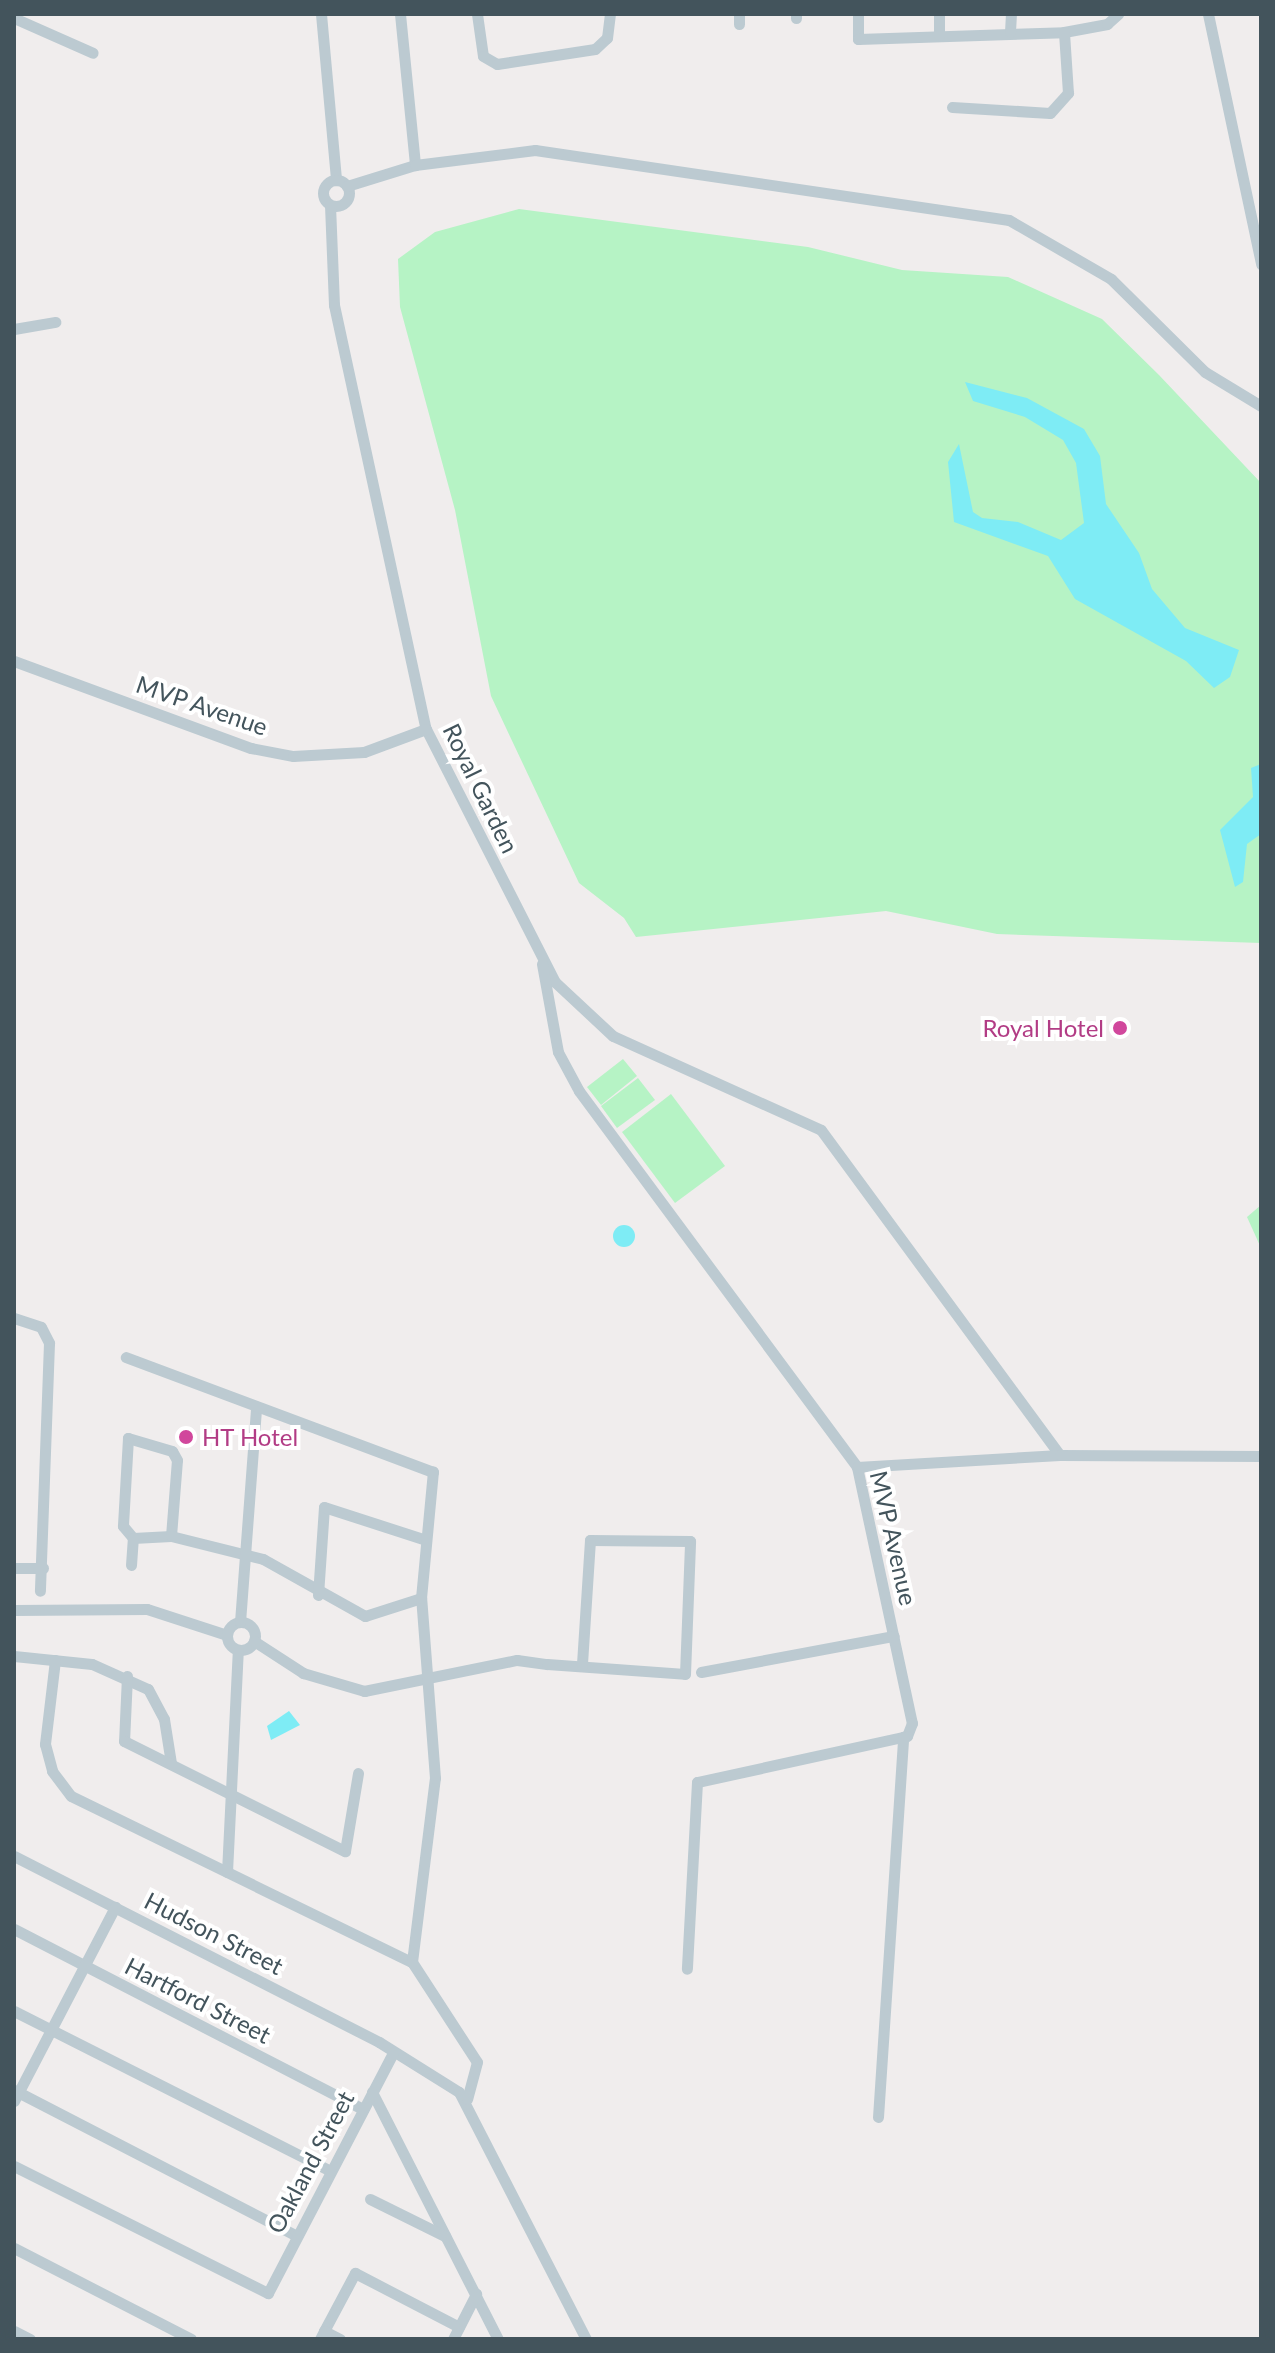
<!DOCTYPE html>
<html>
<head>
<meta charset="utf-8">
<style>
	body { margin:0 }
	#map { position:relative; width:1275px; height:2353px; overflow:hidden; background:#f0eded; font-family:Lato,sans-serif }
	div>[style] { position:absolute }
	.green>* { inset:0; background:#b6f3c5 }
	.water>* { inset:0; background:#7eecf5 }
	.round { border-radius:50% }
	.street>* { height:11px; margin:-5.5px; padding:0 5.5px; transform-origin:5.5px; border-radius:5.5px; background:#bccad1 }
	.street>.ring { margin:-5.5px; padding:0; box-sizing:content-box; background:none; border:11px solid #bccad1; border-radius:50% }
	.dots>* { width:22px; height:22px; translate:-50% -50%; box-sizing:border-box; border:4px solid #fff; border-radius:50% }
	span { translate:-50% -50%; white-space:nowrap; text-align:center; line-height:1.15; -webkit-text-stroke:8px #fff; paint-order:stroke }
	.street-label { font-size:24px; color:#43545c }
	.hotel-label { font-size:24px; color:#b23c85 }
	.right { translate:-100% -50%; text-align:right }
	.left { translate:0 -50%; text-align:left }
	.frame { position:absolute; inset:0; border:16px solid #43545c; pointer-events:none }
</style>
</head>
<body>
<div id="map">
	<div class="green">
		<i style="clip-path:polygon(519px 209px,808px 247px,902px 270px,1008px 277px,1102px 319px,1159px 375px,1261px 483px,1261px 943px,997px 934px,886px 911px,636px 937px,624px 918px,579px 883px,491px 696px,455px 510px,400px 307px,398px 259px,435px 232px)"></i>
		<i style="clip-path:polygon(623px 1059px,637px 1076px,601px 1105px,587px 1087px)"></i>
		<i style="clip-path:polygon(638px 1078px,655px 1100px,617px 1128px,601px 1106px)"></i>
		<i style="clip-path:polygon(671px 1094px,725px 1166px,675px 1203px,622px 1132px)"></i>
		<i style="clip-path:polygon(1261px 1205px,1261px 1248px,1247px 1217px)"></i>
	</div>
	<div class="water">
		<i style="clip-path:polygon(965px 382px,1027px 398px,1084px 429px,1100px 456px,1106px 504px,1139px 553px,1152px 589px,1185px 628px,1239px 650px,1230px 677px,1214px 688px,1186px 661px,1075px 599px,1048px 556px,954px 522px,948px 462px,959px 444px,973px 512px,982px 518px,1018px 522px,1061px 540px,1084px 523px,1076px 463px,1063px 440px,1025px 417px,973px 401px)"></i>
		<i style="clip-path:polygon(1261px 764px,1261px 834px,1247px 844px,1243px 882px,1235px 887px,1220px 830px,1253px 797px,1251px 768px)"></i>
		<i class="round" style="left:613px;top:1225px;width:22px;height:22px"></i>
		<i style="clip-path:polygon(289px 1711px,300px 1725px,271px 1740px,267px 1726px)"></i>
	</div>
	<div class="street">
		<i style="left:321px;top:14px;width:167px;rotate:84.8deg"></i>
		<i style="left:400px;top:14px;width:152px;rotate:84.3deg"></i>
		<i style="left:477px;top:14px;width:42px;rotate:81.9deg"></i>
		<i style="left:483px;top:56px;width:16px;rotate:30deg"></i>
		<i style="left:497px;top:64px;width:99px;rotate:-8.7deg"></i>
		<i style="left:595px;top:49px;width:16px;rotate:-43deg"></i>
		<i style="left:607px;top:38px;width:24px;rotate:-83deg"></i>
		<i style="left:858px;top:14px;width:25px;rotate:90deg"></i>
		<i style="left:858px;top:39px;width:206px;rotate:-1.9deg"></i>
		<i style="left:1064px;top:32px;width:44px;rotate:-10.5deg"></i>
		<i style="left:1107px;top:24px;width:15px;rotate:-42deg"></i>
		<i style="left:939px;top:14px;width:21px;rotate:90deg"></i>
		<i style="left:1208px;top:14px;width:256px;rotate:78deg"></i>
		<i style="left:14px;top:18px;width:86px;rotate:23.9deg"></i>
		<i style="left:796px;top:18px;width:4px;rotate:-90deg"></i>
		<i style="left:739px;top:24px;width:10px;rotate:-90deg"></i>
		<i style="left:1010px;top:32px;width:18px;rotate:-87deg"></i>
		<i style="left:952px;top:107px;width:98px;rotate:3.5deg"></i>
		<i style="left:1050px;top:113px;width:27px;rotate:-48deg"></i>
		<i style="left:1068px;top:93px;width:61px;rotate:-93.8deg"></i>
		<i class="ring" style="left:323px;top:180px;width:15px;height:15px"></i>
		<i style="left:347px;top:186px;width:71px;rotate:-17.2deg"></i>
		<i style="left:415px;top:165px;width:121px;rotate:-7.1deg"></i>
		<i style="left:535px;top:150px;width:479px;rotate:8.4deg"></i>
		<i style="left:1009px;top:220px;width:118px;rotate:30deg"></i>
		<i style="left:1111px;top:279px;width:132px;rotate:44.7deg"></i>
		<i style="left:1205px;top:372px;width:66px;rotate:31.3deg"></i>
		<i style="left:330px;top:205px;width:100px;rotate:87.7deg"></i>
		<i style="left:334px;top:305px;width:434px;rotate:77.8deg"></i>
		<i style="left:426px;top:729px;width:284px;rotate:63deg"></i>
		<i style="left:555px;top:982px;width:79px;rotate:43deg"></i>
		<i style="left:613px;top:1036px;width:228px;rotate:24.3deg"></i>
		<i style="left:821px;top:1130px;width:403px;rotate:53.7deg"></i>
		<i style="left:14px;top:329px;width:42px;rotate:-9.7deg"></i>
		<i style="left:14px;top:661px;width:252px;rotate:20.2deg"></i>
		<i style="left:251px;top:748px;width:43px;rotate:10.8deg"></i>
		<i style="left:293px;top:756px;width:71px;rotate:-3.2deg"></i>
		<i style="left:364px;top:752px;width:66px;rotate:-20.4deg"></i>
		<i style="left:542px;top:964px;width:89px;rotate:79.7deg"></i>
		<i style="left:558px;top:1052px;width:44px;rotate:61.7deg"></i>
		<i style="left:579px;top:1091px;width:468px;rotate:53.5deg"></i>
		<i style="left:857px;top:1467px;width:262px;rotate:77.9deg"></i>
		<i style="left:912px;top:1723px;width:14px;rotate:111deg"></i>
		<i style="left:907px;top:1736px;width:215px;rotate:167.6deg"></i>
		<i style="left:697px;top:1782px;width:187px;rotate:93.1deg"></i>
		<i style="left:14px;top:1318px;width:28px;rotate:18deg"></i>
		<i style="left:41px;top:1327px;width:18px;rotate:63deg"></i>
		<i style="left:49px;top:1343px;width:248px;rotate:92.1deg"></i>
		<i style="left:857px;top:1467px;width:203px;rotate:-3.4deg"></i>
		<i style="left:1060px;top:1455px;width:201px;rotate:0.3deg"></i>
		<i style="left:171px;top:1536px;width:76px;rotate:-85.5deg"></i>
		<i style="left:177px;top:1460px;width:10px;rotate:-119deg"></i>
		<i style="left:172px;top:1451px;width:46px;rotate:-163.5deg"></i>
		<i style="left:128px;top:1438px;width:88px;rotate:93.3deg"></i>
		<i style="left:123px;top:1526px;width:16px;rotate:50deg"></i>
		<i style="left:133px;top:1538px;width:38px;rotate:-3deg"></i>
		<i style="left:171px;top:1536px;width:95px;rotate:14deg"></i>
		<i style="left:263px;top:1559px;width:117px;rotate:29.2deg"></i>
		<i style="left:365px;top:1616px;width:59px;rotate:-17.8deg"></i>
		<i style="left:131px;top:1565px;width:27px;rotate:-86deg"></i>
		<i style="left:14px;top:1568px;width:29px"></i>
		<i style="left:318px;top:1595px;width:88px;rotate:-86.1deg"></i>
		<i style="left:324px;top:1507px;width:104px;rotate:17.9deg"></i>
		<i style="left:14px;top:1610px;width:133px;rotate:-0.4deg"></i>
		<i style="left:147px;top:1609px;width:84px;rotate:18deg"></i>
		<i class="ring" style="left:227px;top:1622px;width:17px;height:17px"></i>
		<i style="left:240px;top:1622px;width:216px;rotate:-85.7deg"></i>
		<i style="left:254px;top:1641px;width:59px;rotate:33.1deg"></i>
		<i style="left:303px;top:1673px;width:64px;rotate:16.4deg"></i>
		<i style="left:364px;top:1691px;width:156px;rotate:-11.5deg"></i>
		<i style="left:517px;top:1660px;width:30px;rotate:8deg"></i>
		<i style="left:547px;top:1664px;width:138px;rotate:4.1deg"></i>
		<i style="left:685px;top:1674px;width:133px;rotate:-87.8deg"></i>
		<i style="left:690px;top:1541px;width:100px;rotate:-179.4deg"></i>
		<i style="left:590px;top:1540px;width:125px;rotate:93.7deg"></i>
		<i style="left:14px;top:1656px;width:78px;rotate:5.9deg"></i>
		<i style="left:92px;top:1664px;width:61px;rotate:24.1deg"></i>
		<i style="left:148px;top:1689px;width:34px;rotate:62deg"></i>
		<i style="left:164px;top:1719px;width:45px;rotate:81deg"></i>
		<i style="left:55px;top:1660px;width:85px;rotate:96.8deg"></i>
		<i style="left:45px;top:1744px;width:28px;rotate:75deg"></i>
		<i style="left:52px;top:1771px;width:31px;rotate:53deg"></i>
		<i style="left:71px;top:1796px;width:379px;rotate:26deg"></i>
		<i style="left:412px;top:1962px;width:185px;rotate:-82.9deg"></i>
		<i style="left:435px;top:1778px;width:181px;rotate:-94.4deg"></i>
		<i style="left:421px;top:1598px;width:127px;rotate:-84.6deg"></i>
		<i style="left:433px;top:1472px;width:328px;rotate:-159.5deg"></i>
		<i style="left:701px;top:1672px;width:196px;rotate:-10.6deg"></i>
		<i style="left:127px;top:1676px;width:65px;rotate:92.6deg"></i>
		<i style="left:124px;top:1741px;width:247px;rotate:26.5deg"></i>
		<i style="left:345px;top:1851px;width:79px;rotate:-80.5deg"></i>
		<i style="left:14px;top:1856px;width:410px;rotate:27deg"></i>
		<i style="left:379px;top:2042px;width:94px;rotate:32deg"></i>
		<i style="left:459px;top:2092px;width:278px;rotate:62.8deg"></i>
		<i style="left:227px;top:1872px;width:222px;rotate:-87.2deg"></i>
		<i style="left:14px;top:1929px;width:393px;rotate:27.3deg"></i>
		<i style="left:412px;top:1962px;width:119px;rotate:57deg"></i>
		<i style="left:477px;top:2062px;width:38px;rotate:105deg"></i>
		<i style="left:14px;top:2011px;width:355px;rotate:26.8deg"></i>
		<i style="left:14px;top:2090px;width:316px;rotate:27.3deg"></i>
		<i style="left:372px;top:2092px;width:277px;rotate:63deg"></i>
		<i style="left:14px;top:2101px;width:219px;rotate:-62.5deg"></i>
		<i style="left:878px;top:2117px;width:381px;rotate:-86.2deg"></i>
		<i style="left:14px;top:2166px;width:284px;rotate:26.6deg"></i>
		<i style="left:268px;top:2293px;width:271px;rotate:-62.5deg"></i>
		<i style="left:370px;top:2199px;width:84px;rotate:26.3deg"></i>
		<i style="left:14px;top:2248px;width:199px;rotate:27.2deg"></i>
		<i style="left:14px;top:2331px;width:18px;rotate:27deg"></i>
		<i style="left:324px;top:2331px;width:66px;rotate:-61.9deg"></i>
		<i style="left:355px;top:2273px;width:117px;rotate:27.4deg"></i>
		<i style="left:320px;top:2339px;width:9px;rotate:-63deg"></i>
		<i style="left:324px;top:2331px;width:18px;rotate:27deg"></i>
		<i style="left:453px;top:2339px;width:51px;rotate:-62.9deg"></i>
	</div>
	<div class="dots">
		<i style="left:1120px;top:1028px;background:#d1479c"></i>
		<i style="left:186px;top:1437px;background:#d1479c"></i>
	</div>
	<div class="street-label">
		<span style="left:202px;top:705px;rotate:19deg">MVP Avenue</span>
		<span style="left:481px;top:788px;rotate:64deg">Royal Garden</span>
		<span style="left:894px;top:1538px;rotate:77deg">MVP Avenue</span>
		<span style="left:214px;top:1933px;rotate:27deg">Hudson Street</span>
		<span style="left:198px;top:2000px;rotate:27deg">Hartford Street</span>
		<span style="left:310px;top:2162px;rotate:-62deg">Oakland Street</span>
	</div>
	<div class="hotel-label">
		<span class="right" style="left:1104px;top:1028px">Royal Hotel</span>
		<span class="left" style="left:202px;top:1437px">HT Hotel</span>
	</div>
	<div class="frame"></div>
</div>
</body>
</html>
